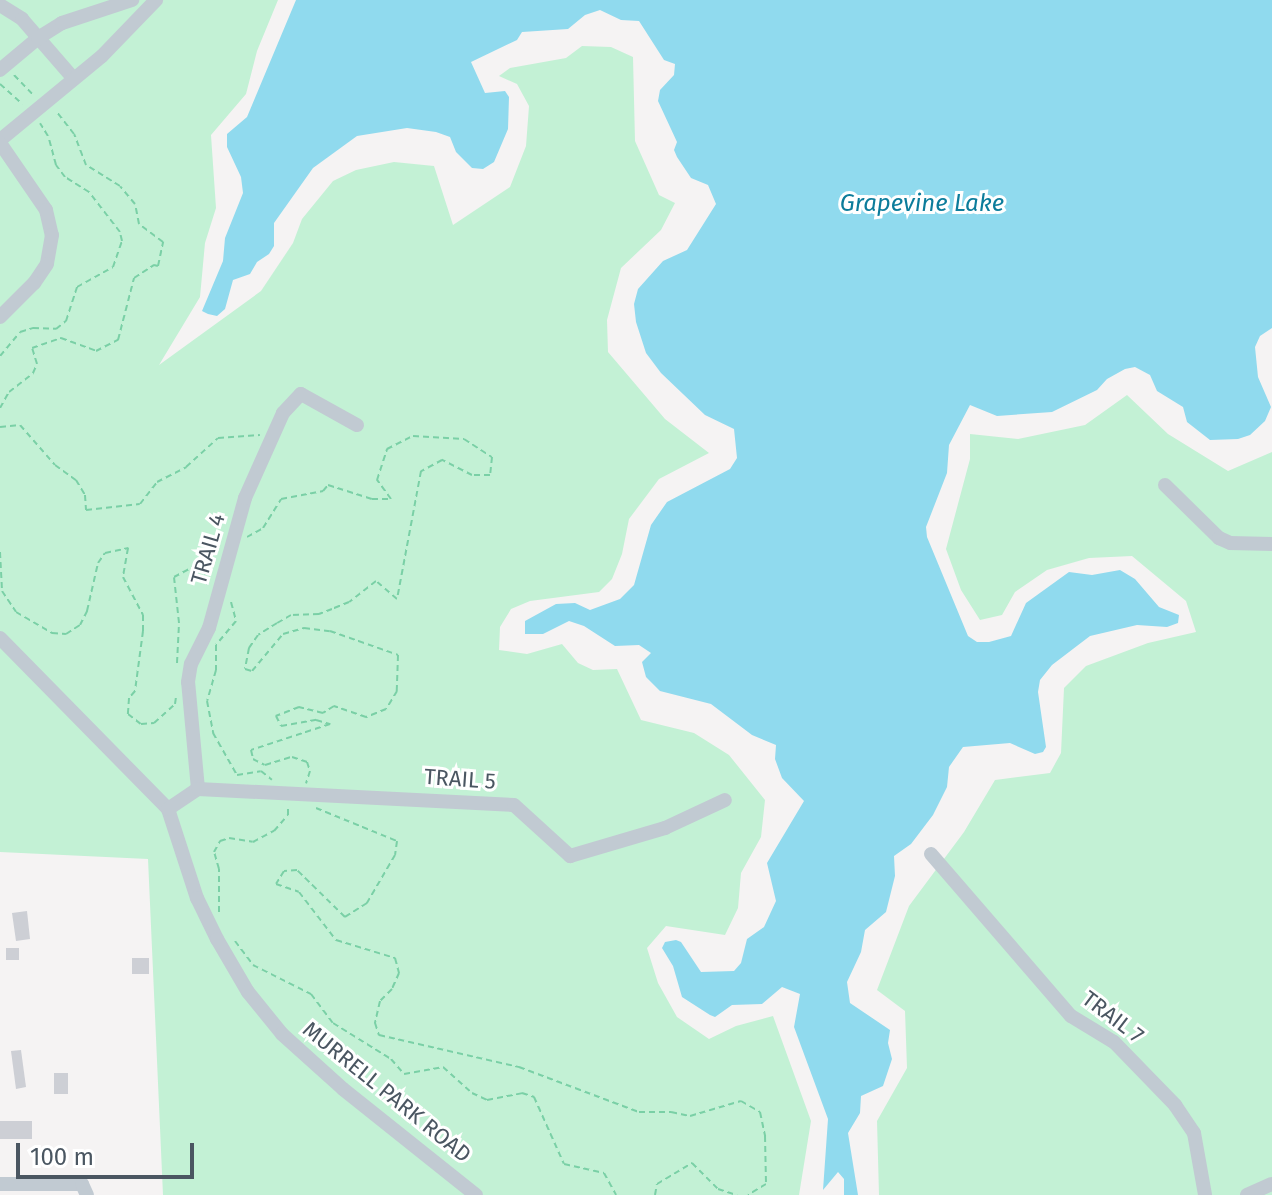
<!DOCTYPE html>
<html>
<head>
<meta charset="utf-8">
<style>
	body { margin:0 }
	#map { position:relative; width:1272px; height:1195px; overflow:hidden; background:#f5f3f3; font-family:"Fira Sans",sans-serif }
	div>[style] { position:absolute }
	.green>* { inset:0; background:#c3f1d5 }
	.water>* { inset:0; background:#90daee }
	.building>* { inset:0; background:#cdcfd5 }
	.path>* { height:2px; margin-top:-1px; transform-origin:0; background:repeating-linear-gradient(90deg,#7ad0a6 0 6px,transparent 0 10px) }
	.minor>* { height:14px; margin:-7px; padding:0 7px; transform-origin:7px; border-radius:7px; background:#c1cad2 }
	span { translate:-50% -50%; white-space:nowrap; text-align:center; line-height:1.15; -webkit-text-stroke:6px #fff; paint-order:stroke }
	.street-label { font-size:22px; color:#4a5661 }
	.water-label { font-size:24px; color:#0c7c9b; font-style:italic }
	.scale { position:absolute; left:16px; top:1143px; width:178px; height:36px; box-sizing:border-box; border:4px solid #4a5661; border-top:0; padding-left:10px; font-size:24px; line-height:28px; white-space:nowrap; color:#4a5661; -webkit-text-stroke:6px #fff; paint-order:stroke }
</style>
</head>
<body>
<div id="map">
	<div class="green">
		<i style="clip-path:polygon(0 0,278px 0,257px 51px,246px 94px,211px 135px,216px 208px,205px 243px,200px 297px,159px 365px,261px 291px,293px 243px,302px 219px,333px 181px,356px 170px,394px 162px,434px 166px,453px 225px,510px 187px,526px 146px,529px 106px,517px 84px,499px 76px,510px 68px,566px 58px,582px 46px,611px 47px,633px 57px,635px 141px,659px 195px,675px 203px,661px 230px,621px 268px,607px 320px,608px 352px,665px 419px,709px 453px,659px 479px,629px 519px,622px 554px,612px 579px,599px 592px,530px 601px,511px 609px,500px 627px,499px 650px,527px 654px,562px 644px,578px 663px,593px 670px,617px 669px,641px 720px,694px 733px,729px 755px,765px 800px,761px 837px,741px 873px,738px 908px,725px 935px,666px 926px,647px 948px,658px 983px,677px 1017px,709px 1039px,736px 1026px,773px 1016px,811px 1121px,799px 1195px,163px 1195px,148px 859px,0 852px)"></i>
		<i style="clip-path:polygon(1127px 395px,1168px 434px,1228px 471px,1272px 452px,1272px 1195px,879px 1195px,877px 1121px,907px 1068px,905px 1011px,877px 990px,909px 906px,964px 832px,995px 780px,1050px 773px,1061px 753px,1064px 688px,1086px 666px,1148px 643px,1196px 632px,1186px 601px,1132px 556px,1089px 558px,1047px 570px,1015px 592px,1002px 615px,980px 620px,961px 590px,946px 549px,970px 459px,970px 434px,1018px 439px,1085px 425px)"></i>
	</div>
	<div class="water">
		<i style="clip-path:polygon(296px 0,1272px 0,1272px 328px,1260px 336px,1255px 347px,1258px 377px,1271px 407px,1265px 421px,1250px 435px,1238px 439px,1210px 440px,1187px 422px,1183px 407px,1157px 391px,1150px 375px,1135px 367px,1125px 369px,1107px 379px,1097px 390px,1052px 412px,997px 416px,970px 405px,949px 445px,947px 473px,926px 527px,927px 537px,968px 636px,977px 642px,989px 642px,1011px 636px,1026px 603px,1069px 572px,1092px 575px,1120px 570px,1135px 579px,1159px 607px,1179px 615px,1178px 623px,1167px 627px,1137px 625px,1090px 636px,1052px 665px,1040px 680px,1038px 692px,1046px 747px,1043px 752px,1035px 754px,1010px 743px,963px 747px,949px 767px,947px 787px,933px 815px,911px 844px,894px 856px,895px 876px,886px 912px,865px 930px,861px 952px,847px 982px,850px 1003px,890px 1030px,888px 1043px,892px 1059px,883px 1086px,861px 1096px,860px 1113px,848px 1133px,858px 1195px,844px 1195px,844px 1179px,838px 1172px,823px 1190px,828px 1119px,794px 1027px,800px 994px,782px 987px,762px 1004px,732px 1005px,715px 1017px,710px 1015px,682px 997px,673px 966px,662px 948px,665px 942px,676px 940px,681px 942px,701px 972px,734px 971px,741px 963px,747px 939px,764px 927px,776px 901px,767px 863px,804px 801px,782px 778px,775px 759px,776px 745px,752px 735px,711px 704px,660px 691px,646px 677px,642px 662px,651px 653px,639px 645px,615px 646px,584px 626px,569px 621px,543px 634px,525px 634px,525px 621px,556px 604px,575px 603px,590px 610px,620px 599px,634px 585px,651px 525px,667px 502px,730px 469px,737px 458px,734px 429px,705px 415px,661px 373px,646px 353px,636px 322px,634px 304px,638px 289px,663px 261px,687px 250px,716px 204px,708px 185px,691px 178px,677px 157px,674px 150px,677px 142px,658px 101px,660px 90px,674px 75px,675px 64px,664px 60px,639px 21px,621px 20px,600px 10px,585px 15px,568px 29px,522px 32px,517px 40px,471px 62px,485px 93px,505px 91px,509px 97px,508px 129px,494px 162px,483px 169px,472px 168px,456px 152px,450px 137px,436px 132px,407px 128px,357px 136px,313px 168px,274px 223px,274px 246px,269px 254px,257px 262px,250px 274px,233px 280px,225px 309px,217px 316px,208px 314px,202px 311px,223px 261px,225px 238px,243px 193px,241px 177px,227px 147px,227px 134px,247px 117px)"></i>
	</div>
	<div class="building">
		<i style="clip-path:polygon(27px 911px,30px 939px,16px 941px,12px 913px)"></i>
		<i style="clip-path:polygon(6px 948px,19px 948px,19px 960px,6px 960px)"></i>
		<i style="clip-path:polygon(132px 958px,149px 958px,149px 974px,132px 974px)"></i>
		<i style="clip-path:polygon(21px 1050px,26px 1087px,16px 1089px,11px 1051px)"></i>
		<i style="clip-path:polygon(54px 1073px,68px 1073px,68px 1094px,54px 1094px)"></i>
		<i style="clip-path:polygon(0 1121px,32px 1121px,32px 1139px,0 1139px)"></i>
	</div>
	<div class="path">
		<i style="left:14px;top:75px;width:29px;rotate:46deg"></i>
		<i style="left:0;top:84px;width:30px;rotate:42deg"></i>
		<i style="left:0;top:356px;width:31px;rotate:-50deg"></i>
		<i style="left:20px;top:332px;width:14px;rotate:-17deg"></i>
		<i style="left:33px;top:328px;width:23px;rotate:2deg"></i>
		<i style="left:56px;top:329px;width:13px;rotate:-39deg"></i>
		<i style="left:66px;top:321px;width:36px;rotate:-72deg"></i>
		<i style="left:77px;top:287px;width:41px;rotate:-29.1deg"></i>
		<i style="left:113px;top:267px;width:28px;rotate:-71deg"></i>
		<i style="left:122px;top:241px;width:9px;rotate:-103deg"></i>
		<i style="left:120px;top:232px;width:51px;rotate:-127.8deg"></i>
		<i style="left:89px;top:192px;width:28px;rotate:-148deg"></i>
		<i style="left:65px;top:177px;width:15px;rotate:-127deg"></i>
		<i style="left:56px;top:165px;width:30px;rotate:-105deg"></i>
		<i style="left:48px;top:136px;width:15px;rotate:-122deg"></i>
		<i style="left:0;top:408px;width:18px;rotate:-61deg"></i>
		<i style="left:9px;top:392px;width:31px;rotate:-38deg"></i>
		<i style="left:33px;top:373px;width:10px;rotate:-66deg"></i>
		<i style="left:37px;top:364px;width:17px;rotate:-107deg"></i>
		<i style="left:32px;top:348px;width:31px;rotate:-19deg"></i>
		<i style="left:61px;top:338px;width:37px;rotate:20deg"></i>
		<i style="left:96px;top:351px;width:25px;rotate:-27deg"></i>
		<i style="left:118px;top:340px;width:64px;rotate:-75.5deg"></i>
		<i style="left:134px;top:278px;width:24px;rotate:-33deg"></i>
		<i style="left:154px;top:265px;width:4px;rotate:14deg"></i>
		<i style="left:158px;top:266px;width:25px;rotate:-78deg"></i>
		<i style="left:163px;top:242px;width:30px;rotate:-143deg"></i>
		<i style="left:139px;top:224px;width:20px;rotate:-101deg"></i>
		<i style="left:135px;top:204px;width:23px;rotate:-130deg"></i>
		<i style="left:120px;top:186px;width:40px;rotate:-148deg"></i>
		<i style="left:86px;top:165px;width:33px;rotate:-111deg"></i>
		<i style="left:74px;top:134px;width:29px;rotate:-128deg"></i>
		<i style="left:0;top:427px;width:20px;rotate:-6deg"></i>
		<i style="left:20px;top:425px;width:53px;rotate:48.8deg"></i>
		<i style="left:55px;top:465px;width:26px;rotate:36deg"></i>
		<i style="left:76px;top:480px;width:17px;rotate:59deg"></i>
		<i style="left:85px;top:495px;width:15px;rotate:86deg"></i>
		<i style="left:86px;top:510px;width:54px;rotate:-6.3deg"></i>
		<i style="left:140px;top:504px;width:28px;rotate:-52deg"></i>
		<i style="left:157px;top:482px;width:33px;rotate:-27deg"></i>
		<i style="left:186px;top:467px;width:43px;rotate:-42.2deg"></i>
		<i style="left:218px;top:438px;width:42px;rotate:-4.1deg"></i>
		<i style="left:247px;top:537px;width:18px;rotate:-29deg"></i>
		<i style="left:263px;top:528px;width:34px;rotate:-58deg"></i>
		<i style="left:281px;top:499px;width:43px;rotate:-10.8deg"></i>
		<i style="left:323px;top:491px;width:8px;rotate:-50deg"></i>
		<i style="left:328px;top:485px;width:46px;rotate:17.7deg"></i>
		<i style="left:372px;top:499px;width:19px"></i>
		<i style="left:391px;top:499px;width:24px;rotate:-126deg"></i>
		<i style="left:377px;top:480px;width:33px;rotate:-72deg"></i>
		<i style="left:387px;top:449px;width:29px;rotate:-27deg"></i>
		<i style="left:413px;top:436px;width:51px;rotate:3.4deg"></i>
		<i style="left:464px;top:439px;width:33px;rotate:33deg"></i>
		<i style="left:492px;top:457px;width:18px;rotate:96deg"></i>
		<i style="left:490px;top:475px;width:18px;rotate:180deg"></i>
		<i style="left:472px;top:475px;width:34px;rotate:-153deg"></i>
		<i style="left:442px;top:460px;width:24px;rotate:152deg"></i>
		<i style="left:421px;top:471px;width:130px;rotate:100.6deg"></i>
		<i style="left:397px;top:599px;width:28px;rotate:-139deg"></i>
		<i style="left:376px;top:581px;width:34px;rotate:142deg"></i>
		<i style="left:349px;top:602px;width:18px;rotate:158deg"></i>
		<i style="left:332px;top:609px;width:14px;rotate:159deg"></i>
		<i style="left:319px;top:614px;width:28px;rotate:178deg"></i>
		<i style="left:291px;top:615px;width:16px;rotate:150deg"></i>
		<i style="left:277px;top:623px;width:22px;rotate:148deg"></i>
		<i style="left:258px;top:635px;width:16px;rotate:125deg"></i>
		<i style="left:249px;top:648px;width:21px;rotate:101deg"></i>
		<i style="left:245px;top:669px;width:7px;rotate:16deg"></i>
		<i style="left:252px;top:671px;width:48px;rotate:-50deg"></i>
		<i style="left:283px;top:634px;width:22px;rotate:-16deg"></i>
		<i style="left:304px;top:628px;width:26px;rotate:7deg"></i>
		<i style="left:330px;top:631px;width:72px;rotate:19.4deg"></i>
		<i style="left:398px;top:655px;width:36px;rotate:92deg"></i>
		<i style="left:397px;top:691px;width:21px;rotate:121deg"></i>
		<i style="left:386px;top:709px;width:22px;rotate:158deg"></i>
		<i style="left:366px;top:717px;width:34px;rotate:-161deg"></i>
		<i style="left:334px;top:706px;width:13px;rotate:148deg"></i>
		<i style="left:323px;top:713px;width:25px;rotate:-166deg"></i>
		<i style="left:299px;top:707px;width:25px;rotate:159deg"></i>
		<i style="left:276px;top:716px;width:11px;rotate:63deg"></i>
		<i style="left:281px;top:726px;width:36px;rotate:-10deg"></i>
		<i style="left:316px;top:720px;width:15px;rotate:16deg"></i>
		<i style="left:330px;top:724px;width:83px;rotate:161.8deg"></i>
		<i style="left:251px;top:750px;width:9px;rotate:77deg"></i>
		<i style="left:253px;top:759px;width:13px;rotate:27deg"></i>
		<i style="left:265px;top:765px;width:28px;rotate:-17deg"></i>
		<i style="left:292px;top:757px;width:16px;rotate:18deg"></i>
		<i style="left:307px;top:762px;width:9px;rotate:72deg"></i>
		<i style="left:310px;top:771px;width:13px;rotate:108deg"></i>
		<i style="left:0;top:552px;width:39px;rotate:87deg"></i>
		<i style="left:2px;top:591px;width:25px;rotate:56deg"></i>
		<i style="left:16px;top:612px;width:42px;rotate:30.3deg"></i>
		<i style="left:52px;top:633px;width:14px;rotate:4deg"></i>
		<i style="left:66px;top:634px;width:17px;rotate:-33deg"></i>
		<i style="left:80px;top:625px;width:16px;rotate:-63deg"></i>
		<i style="left:87px;top:611px;width:49px;rotate:-77.1deg"></i>
		<i style="left:98px;top:563px;width:12px;rotate:-55deg"></i>
		<i style="left:105px;top:553px;width:24px;rotate:-12deg"></i>
		<i style="left:128px;top:548px;width:29px;rotate:100deg"></i>
		<i style="left:123px;top:577px;width:43px;rotate:62.2deg"></i>
		<i style="left:143px;top:615px;width:16px;rotate:90deg"></i>
		<i style="left:143px;top:631px;width:61px;rotate:97.6deg"></i>
		<i style="left:135px;top:691px;width:9px;rotate:131deg"></i>
		<i style="left:129px;top:698px;width:16px;rotate:94deg"></i>
		<i style="left:128px;top:714px;width:16px;rotate:38deg"></i>
		<i style="left:141px;top:724px;width:13px;rotate:-4deg"></i>
		<i style="left:154px;top:723px;width:28px;rotate:-42deg"></i>
		<i style="left:175px;top:704px;width:7px;rotate:-82deg"></i>
		<i style="left:231px;top:602px;width:20px;rotate:75deg"></i>
		<i style="left:236px;top:621px;width:31px;rotate:130deg"></i>
		<i style="left:216px;top:645px;width:25px;rotate:90deg"></i>
		<i style="left:216px;top:670px;width:32px;rotate:106deg"></i>
		<i style="left:207px;top:701px;width:33px;rotate:79deg"></i>
		<i style="left:213px;top:733px;width:48px;rotate:60.3deg"></i>
		<i style="left:237px;top:775px;width:24px;rotate:-9deg"></i>
		<i style="left:261px;top:771px;width:14px;rotate:39deg"></i>
		<i style="left:177px;top:663px;width:40px;rotate:-87.1deg"></i>
		<i style="left:179px;top:623px;width:46px;rotate:-96.2deg"></i>
		<i style="left:174px;top:577px;width:26px;rotate:-28deg"></i>
		<i style="left:197px;top:565px;width:8px;rotate:30deg"></i>
		<i style="left:204px;top:569px;width:16px;rotate:79deg"></i>
		<i style="left:316px;top:808px;width:87px;rotate:22.2deg"></i>
		<i style="left:397px;top:841px;width:14px;rotate:98deg"></i>
		<i style="left:395px;top:855px;width:56px;rotate:120.3deg"></i>
		<i style="left:367px;top:903px;width:26px;rotate:148deg"></i>
		<i style="left:345px;top:917px;width:67px;rotate:-135.6deg"></i>
		<i style="left:297px;top:870px;width:13px;rotate:176deg"></i>
		<i style="left:284px;top:871px;width:15px;rotate:122deg"></i>
		<i style="left:276px;top:884px;width:24px;rotate:19deg"></i>
		<i style="left:299px;top:892px;width:61px;rotate:52.4deg"></i>
		<i style="left:336px;top:940px;width:62px;rotate:17deg"></i>
		<i style="left:395px;top:958px;width:16px;rotate:75deg"></i>
		<i style="left:399px;top:973px;width:17px;rotate:114deg"></i>
		<i style="left:392px;top:989px;width:17px;rotate:135deg"></i>
		<i style="left:380px;top:1001px;width:23px;rotate:103deg"></i>
		<i style="left:375px;top:1023px;width:13px;rotate:72deg"></i>
		<i style="left:379px;top:1035px;width:144px;rotate:12.9deg"></i>
		<i style="left:519px;top:1067px;width:128px;rotate:20.6deg"></i>
		<i style="left:639px;top:1112px;width:32px"></i>
		<i style="left:671px;top:1112px;width:19px;rotate:12deg"></i>
		<i style="left:690px;top:1116px;width:53px;rotate:-16.4deg"></i>
		<i style="left:741px;top:1101px;width:22px;rotate:30deg"></i>
		<i style="left:760px;top:1112px;width:25px;rotate:78deg"></i>
		<i style="left:765px;top:1136px;width:48px;rotate:88.8deg"></i>
		<i style="left:766px;top:1184px;width:21px;rotate:149deg"></i>
		<i style="left:219px;top:912px;width:43px;rotate:-90deg"></i>
		<i style="left:219px;top:869px;width:18px;rotate:-106deg"></i>
		<i style="left:214px;top:852px;width:13px;rotate:-61deg"></i>
		<i style="left:220px;top:841px;width:9px;rotate:-18deg"></i>
		<i style="left:229px;top:838px;width:24px;rotate:9deg"></i>
		<i style="left:253px;top:842px;width:24px;rotate:-28deg"></i>
		<i style="left:274px;top:831px;width:21px;rotate:-49deg"></i>
		<i style="left:288px;top:815px;width:10px;rotate:-90deg"></i>
		<i style="left:235px;top:941px;width:30px;rotate:53deg"></i>
		<i style="left:253px;top:965px;width:65px;rotate:26.6deg"></i>
		<i style="left:311px;top:994px;width:36px;rotate:53deg"></i>
		<i style="left:333px;top:1023px;width:68px;rotate:31.8deg"></i>
		<i style="left:391px;top:1059px;width:20px;rotate:49deg"></i>
		<i style="left:404px;top:1074px;width:40px;rotate:-10deg"></i>
		<i style="left:443px;top:1067px;width:39px;rotate:42deg"></i>
		<i style="left:472px;top:1093px;width:17px;rotate:25deg"></i>
		<i style="left:487px;top:1100px;width:36px;rotate:-11deg"></i>
		<i style="left:522px;top:1093px;width:13px;rotate:18deg"></i>
		<i style="left:534px;top:1097px;width:73px;rotate:65.9deg"></i>
		<i style="left:564px;top:1164px;width:41px;rotate:12.7deg"></i>
		<i style="left:604px;top:1173px;width:25px;rotate:61deg"></i>
		<i style="left:655px;top:1195px;width:11px;rotate:-80deg"></i>
		<i style="left:657px;top:1184px;width:41px;rotate:-31deg"></i>
		<i style="left:692px;top:1163px;width:37px;rotate:45deg"></i>
		<i style="left:718px;top:1189px;width:20px;rotate:18deg"></i>
	</div>
	<div class="minor">
		<i style="left:0;top:5px;width:26px;rotate:32deg"></i>
		<i style="left:22px;top:19px;width:79px;rotate:49.1deg"></i>
		<i style="left:0;top:70px;width:50px;rotate:-40.1deg"></i>
		<i style="left:38px;top:38px;width:28px;rotate:-32deg"></i>
		<i style="left:62px;top:23px;width:74px;rotate:-18.2deg"></i>
		<i style="left:0;top:140px;width:132px;rotate:-39.5deg"></i>
		<i style="left:102px;top:56px;width:78px;rotate:-46deg"></i>
		<i style="left:0;top:143px;width:81px;rotate:55.5deg"></i>
		<i style="left:46px;top:210px;width:26px;rotate:77deg"></i>
		<i style="left:52px;top:235px;width:29px;rotate:100deg"></i>
		<i style="left:47px;top:264px;width:23px;rotate:124deg"></i>
		<i style="left:34px;top:283px;width:48px;rotate:135deg"></i>
		<i style="left:1165px;top:485px;width:76px;rotate:44.5deg"></i>
		<i style="left:1219px;top:538px;width:12px;rotate:24deg"></i>
		<i style="left:1230px;top:543px;width:42px;rotate:1.4deg"></i>
		<i style="left:0;top:638px;width:240px;rotate:45.5deg"></i>
		<i style="left:168px;top:809px;width:94px;rotate:72deg"></i>
		<i style="left:197px;top:898px;width:46px;rotate:64deg"></i>
		<i style="left:217px;top:939px;width:61px;rotate:59.7deg"></i>
		<i style="left:248px;top:992px;width:54px;rotate:51deg"></i>
		<i style="left:282px;top:1034px;width:82px;rotate:42deg"></i>
		<i style="left:343px;top:1089px;width:170px;rotate:38.6deg"></i>
		<i style="left:198px;top:789px;width:107px;rotate:-95.3deg"></i>
		<i style="left:188px;top:682px;width:18px;rotate:-81deg"></i>
		<i style="left:191px;top:664px;width:40px;rotate:-63.4deg"></i>
		<i style="left:209px;top:628px;width:135px;rotate:-74.5deg"></i>
		<i style="left:245px;top:498px;width:93px;rotate:-65.9deg"></i>
		<i style="left:283px;top:413px;width:26px;rotate:-47deg"></i>
		<i style="left:301px;top:394px;width:64px;rotate:29deg"></i>
		<i style="left:168px;top:809px;width:36px;rotate:-34deg"></i>
		<i style="left:198px;top:789px;width:316px;rotate:2.9deg"></i>
		<i style="left:514px;top:805px;width:76px;rotate:42.3deg"></i>
		<i style="left:570px;top:856px;width:99px;rotate:-16.4deg"></i>
		<i style="left:665px;top:828px;width:66px;rotate:-25deg"></i>
		<i style="left:931px;top:854px;width:214px;rotate:49.2deg"></i>
		<i style="left:1071px;top:1016px;width:50px;rotate:31.2deg"></i>
		<i style="left:1114px;top:1042px;width:88px;rotate:45.9deg"></i>
		<i style="left:1175px;top:1105px;width:34px;rotate:56deg"></i>
		<i style="left:1194px;top:1133px;width:63px;rotate:79.9deg"></i>
		<i style="left:0;top:1184px;width:82px"></i>
		<i style="left:82px;top:1184px;width:12px;rotate:66deg"></i>
		<i style="left:1247px;top:1195px;width:27px;rotate:-24deg"></i>
	</div>
	<div class="street-label">
		<span style="left:208px;top:549px;rotate:-74deg">TRAIL 4</span>
		<span style="left:460px;top:779px;rotate:4deg">TRAIL 5</span>
		<span style="left:1113px;top:1017px;rotate:37deg">TRAIL 7</span>
		<span style="left:387px;top:1092px;rotate:39deg">MURRELL PARK ROAD</span>
	</div>
	<div class="water-label">
		<span style="left:922px;top:204px">Grapevine Lake</span>
	</div>
	<div class="scale">100 m</div>
</div>
</body>
</html>
